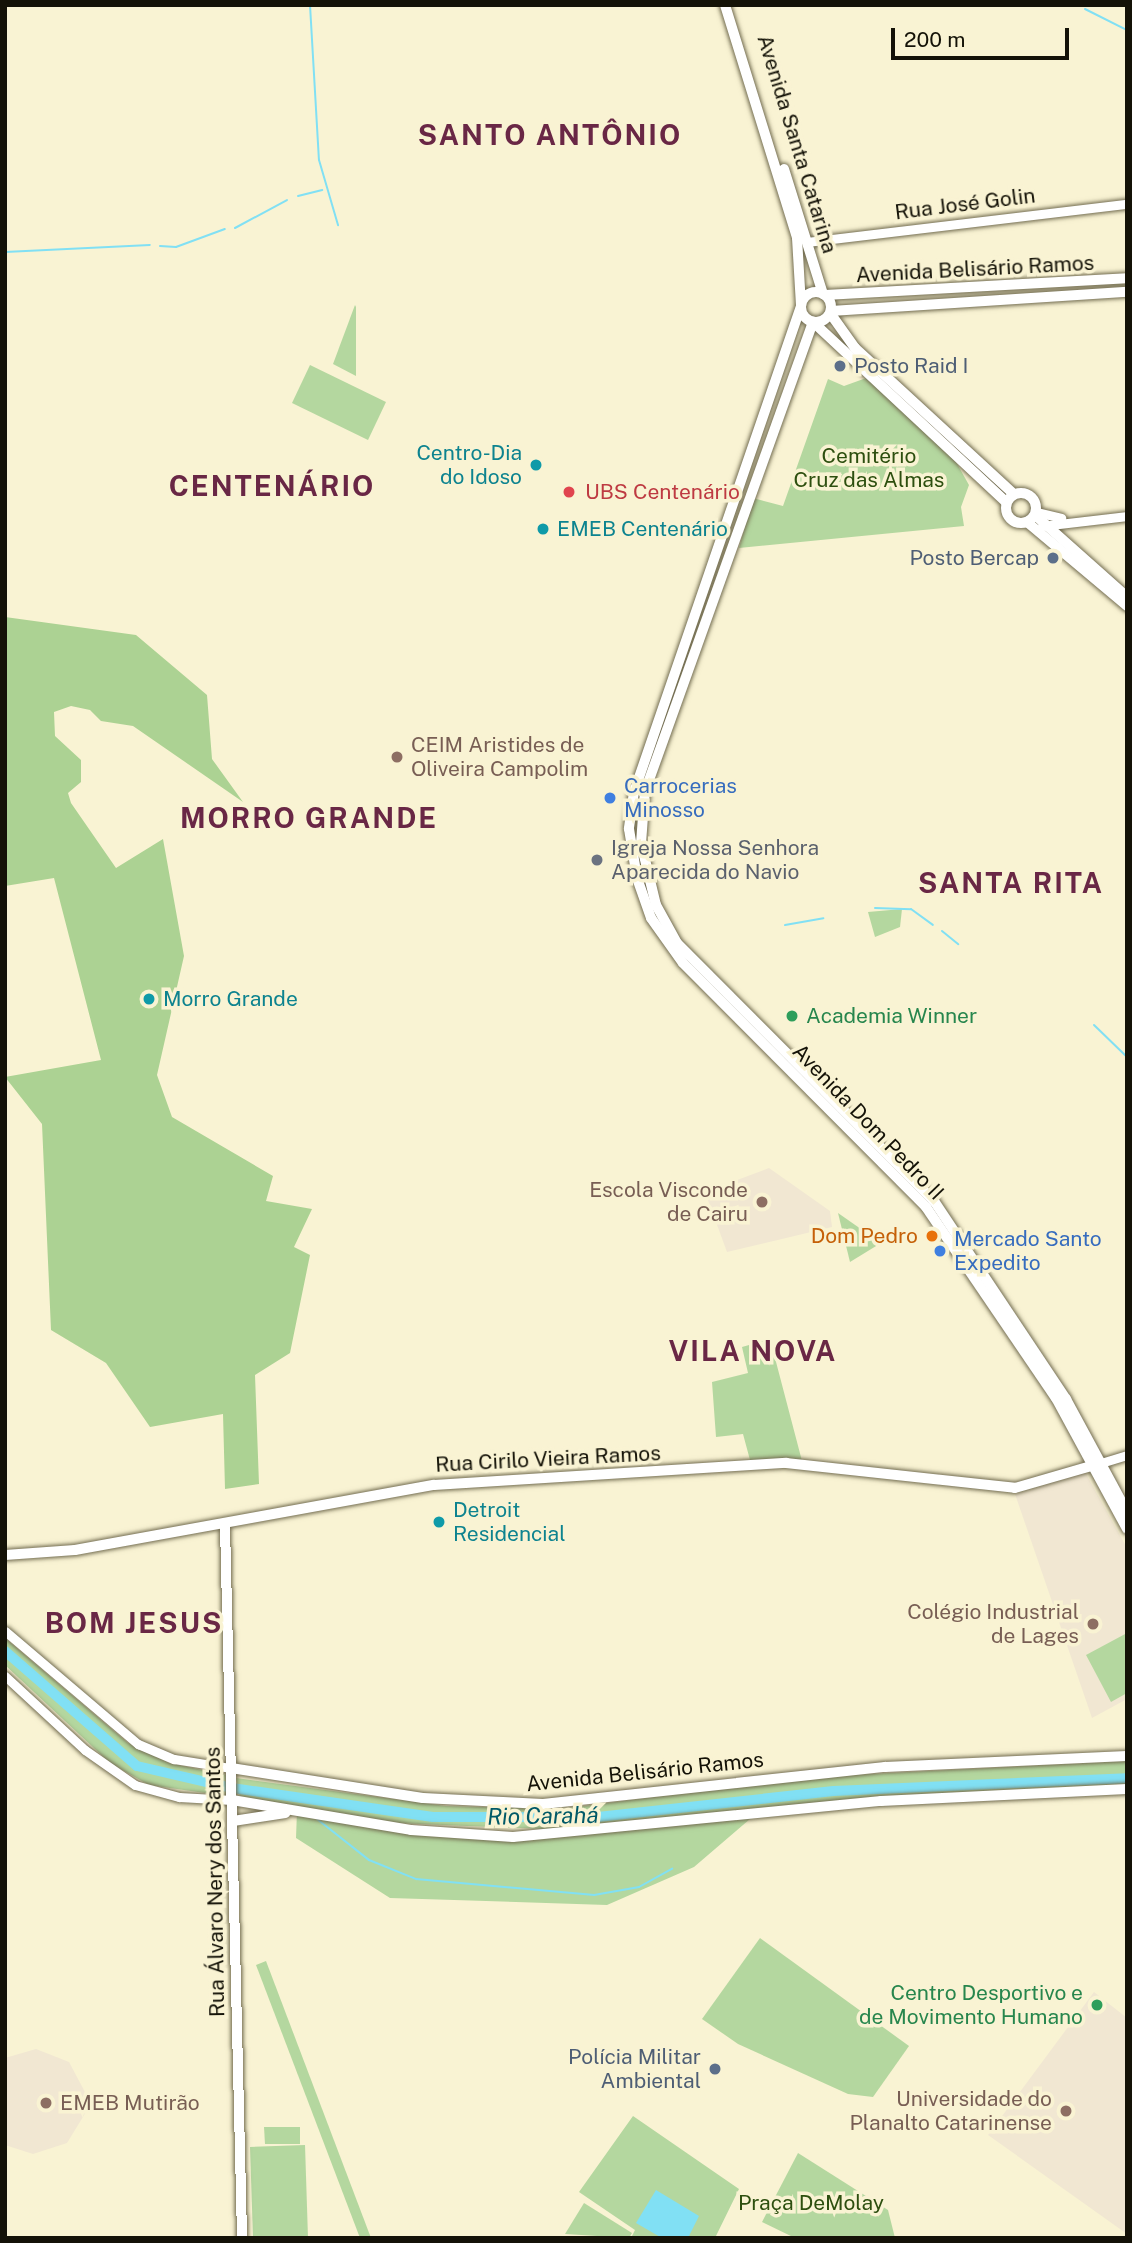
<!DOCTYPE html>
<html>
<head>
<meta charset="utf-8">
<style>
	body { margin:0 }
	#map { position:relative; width:1132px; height:2243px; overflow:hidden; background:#f9f3d3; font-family:"Public Sans",sans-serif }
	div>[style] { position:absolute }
	.education>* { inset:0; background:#f1e7d2 }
	.green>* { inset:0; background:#b4d79f }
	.forest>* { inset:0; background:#acd293 }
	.water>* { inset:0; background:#81e0f4 }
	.stream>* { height:2px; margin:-1px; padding:0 1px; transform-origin:1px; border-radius:1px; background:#81e0f4 }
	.river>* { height:10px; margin:-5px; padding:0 5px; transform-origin:5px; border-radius:5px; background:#81e0f4 }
	.roads { filter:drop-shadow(0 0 2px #736d51) drop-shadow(0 0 2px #736d51) }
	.minor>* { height:9px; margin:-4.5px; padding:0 4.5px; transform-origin:4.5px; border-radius:4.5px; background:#fff }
	.major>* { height:10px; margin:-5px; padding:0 5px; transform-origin:5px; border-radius:5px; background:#fff }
	.major>.ring { margin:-5px; padding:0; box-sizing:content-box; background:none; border:10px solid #fff; border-radius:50% }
	.dots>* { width:19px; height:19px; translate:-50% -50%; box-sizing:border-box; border:4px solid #f9f3d3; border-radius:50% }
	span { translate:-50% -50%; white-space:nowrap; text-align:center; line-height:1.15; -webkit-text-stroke:7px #f9f3d3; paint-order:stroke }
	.street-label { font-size:21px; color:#141207 }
	.service-label { font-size:21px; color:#4e5e75 }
	.left { translate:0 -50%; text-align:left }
	.right { translate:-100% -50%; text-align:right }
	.culture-label { font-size:21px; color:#0d838f }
	.park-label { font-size:21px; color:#2d4f0f }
	.health-label { font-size:21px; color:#be3a42 }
	.education-label { font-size:21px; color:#785e54 }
	.shop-label { font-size:21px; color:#366cbe }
	.worship-label { font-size:21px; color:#5b616d }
	.leisure-label { font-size:21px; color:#27864d }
	.food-label { font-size:21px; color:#c56008 }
	.water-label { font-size:23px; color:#005967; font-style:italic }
	.district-label { font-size:28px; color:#692745; font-weight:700; letter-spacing:2px }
	.frame { position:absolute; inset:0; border:7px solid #141207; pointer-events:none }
	.scale { position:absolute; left:891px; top:28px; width:178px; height:32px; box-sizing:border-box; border:4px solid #141207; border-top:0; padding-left:9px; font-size:21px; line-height:24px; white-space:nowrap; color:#141207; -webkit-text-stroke:5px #f9f3d3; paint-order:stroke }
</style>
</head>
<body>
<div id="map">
	<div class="education">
		<i style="clip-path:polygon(769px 1168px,830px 1211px,832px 1227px,727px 1252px,705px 1192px)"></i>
		<i style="clip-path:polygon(1085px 1472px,1127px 1548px,1127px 1699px,1092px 1718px,1015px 1494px)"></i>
		<i style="clip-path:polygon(1094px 1992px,1127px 2018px,1127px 2234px,988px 2135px)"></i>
		<i style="clip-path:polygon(36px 2049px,69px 2062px,86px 2094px,86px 2112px,67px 2143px,33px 2154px,5px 2145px,5px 2058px)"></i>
	</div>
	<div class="green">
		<i style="clip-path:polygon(355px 305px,356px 307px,356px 376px,333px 364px)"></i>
		<i style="clip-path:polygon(310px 365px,386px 402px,368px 440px,292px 403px)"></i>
		<i style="clip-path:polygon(869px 377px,951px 453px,969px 485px,961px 507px,964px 526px,739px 548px,753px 498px,783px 506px,828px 379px,844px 386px)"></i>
		<i style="clip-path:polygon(902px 909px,900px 927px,875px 937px,868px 912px)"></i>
		<i style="clip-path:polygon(838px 1213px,881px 1243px,850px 1262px)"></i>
		<i style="clip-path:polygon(770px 1339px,802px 1461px,750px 1460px,743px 1434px,716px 1437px,712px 1382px,748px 1373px,742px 1347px)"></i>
		<i style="clip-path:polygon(1127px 1633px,1127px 1693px,1111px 1702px,1086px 1655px)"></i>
		<i style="clip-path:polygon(5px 1638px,128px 1743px,169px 1763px,226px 1775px,226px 1796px,149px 1785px,110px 1763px,5px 1665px)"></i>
		<i style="clip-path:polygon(1127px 1761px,1127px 1786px,567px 1830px,395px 1823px,240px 1798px,236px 1778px,446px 1806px,560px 1809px,810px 1777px)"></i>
		<i style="clip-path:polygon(297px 1811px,470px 1836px,757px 1813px,694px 1867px,607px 1905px,390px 1898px,296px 1838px)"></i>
		<i style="clip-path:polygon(760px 1938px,909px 2046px,873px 2097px,848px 2094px,738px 2044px,702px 2019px)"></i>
		<i style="clip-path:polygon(266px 1961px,371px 2238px,360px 2238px,256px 1965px)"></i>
		<i style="clip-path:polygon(633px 2116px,739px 2189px,715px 2238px,631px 2238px,635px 2230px,579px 2192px)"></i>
		<i style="clip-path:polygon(264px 2127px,300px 2127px,300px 2144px,265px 2144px)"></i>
		<i style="clip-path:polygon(305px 2145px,308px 2238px,253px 2238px,250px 2147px)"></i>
		<i style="clip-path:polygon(798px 2153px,888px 2210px,895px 2238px,795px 2238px,762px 2222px)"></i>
		<i style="clip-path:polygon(584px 2203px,632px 2233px,629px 2238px,565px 2234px)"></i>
	</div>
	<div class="forest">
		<i style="clip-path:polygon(5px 617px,136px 635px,207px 695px,212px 759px,243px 802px,133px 726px,101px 721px,90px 710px,71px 706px,54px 712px,55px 736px,81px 760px,81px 782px,68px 793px,71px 803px,116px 868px,163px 839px,184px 956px,157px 1075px,172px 1117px,273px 1176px,266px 1201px,312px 1209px,294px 1247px,310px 1255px,290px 1353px,255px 1375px,259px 1484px,225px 1489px,223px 1414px,150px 1427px,106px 1363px,51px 1330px,42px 1124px,5px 1077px,101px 1060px,54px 878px,5px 886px)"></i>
	</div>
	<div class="water">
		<i style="clip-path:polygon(656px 2190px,699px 2216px,688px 2238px,662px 2238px,636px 2223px)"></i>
	</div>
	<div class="stream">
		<i style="left:310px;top:5px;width:155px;rotate:86.7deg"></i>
		<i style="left:319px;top:160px;width:68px;rotate:73.7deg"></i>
		<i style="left:1085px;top:9px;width:47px;rotate:26.6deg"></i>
		<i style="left:298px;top:196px;width:25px;rotate:-14deg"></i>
		<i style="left:235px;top:228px;width:59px;rotate:-28.3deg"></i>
		<i style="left:160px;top:246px;width:16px;rotate:4deg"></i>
		<i style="left:176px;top:247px;width:52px;rotate:-20.2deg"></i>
		<i style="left:5px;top:252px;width:145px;rotate:-2.8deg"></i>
		<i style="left:875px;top:908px;width:36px;rotate:2deg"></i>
		<i style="left:911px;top:909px;width:27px;rotate:36deg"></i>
		<i style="left:785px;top:925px;width:39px;rotate:-10deg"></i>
		<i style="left:942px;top:931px;width:21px;rotate:39deg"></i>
		<i style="left:1094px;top:1025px;width:46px;rotate:44.1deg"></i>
		<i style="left:317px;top:1819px;width:66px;rotate:38.3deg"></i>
		<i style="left:369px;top:1860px;width:51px;rotate:22deg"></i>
		<i style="left:416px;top:1879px;width:179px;rotate:5.1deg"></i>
		<i style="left:594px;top:1895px;width:46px;rotate:-10.1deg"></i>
		<i style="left:639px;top:1887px;width:38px;rotate:-29deg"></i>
	</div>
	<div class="river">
		<i style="left:5px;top:1651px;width:175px;rotate:41.1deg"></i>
		<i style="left:137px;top:1766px;width:98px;rotate:13deg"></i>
		<i style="left:232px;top:1788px;width:203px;rotate:8.2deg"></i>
		<i style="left:433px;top:1817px;width:165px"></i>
		<i style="left:598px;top:1817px;width:237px;rotate:-6.3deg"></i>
		<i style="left:834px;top:1791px;width:293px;rotate:-2.5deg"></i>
	</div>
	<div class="roads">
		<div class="minor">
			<i style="left:807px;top:242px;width:322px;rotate:-6.8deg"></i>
			<i style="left:1036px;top:512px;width:26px;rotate:13deg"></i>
			<i style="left:1042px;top:526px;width:86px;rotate:-6.7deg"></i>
			<i style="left:1101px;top:1463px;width:27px;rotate:-17deg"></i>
			<i style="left:5px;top:1631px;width:175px;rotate:40.4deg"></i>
			<i style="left:138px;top:1744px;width:39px;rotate:23deg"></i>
			<i style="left:174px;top:1759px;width:58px;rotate:9deg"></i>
			<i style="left:5px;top:1676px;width:109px;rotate:42.8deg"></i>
			<i style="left:85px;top:1750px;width:61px;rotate:35deg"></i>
			<i style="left:135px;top:1785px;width:46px;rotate:15.3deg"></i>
			<i style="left:179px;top:1797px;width:53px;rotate:3.2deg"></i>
		</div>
		<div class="major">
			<i style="left:725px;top:5px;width:244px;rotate:72.8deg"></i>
			<i style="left:797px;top:238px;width:68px;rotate:86.6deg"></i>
			<i style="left:801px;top:306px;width:514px;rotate:108.96deg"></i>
			<i style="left:634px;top:792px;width:37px;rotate:98deg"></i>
			<i style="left:629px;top:829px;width:50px;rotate:80.7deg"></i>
			<i style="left:637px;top:878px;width:42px;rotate:70.7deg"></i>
			<i style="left:651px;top:918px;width:55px;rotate:54.6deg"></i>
			<i style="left:683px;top:963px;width:344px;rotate:45.1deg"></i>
			<i style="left:926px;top:1207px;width:231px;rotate:55.8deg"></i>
			<i style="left:1056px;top:1398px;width:149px;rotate:61.5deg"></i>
			<i style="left:784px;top:169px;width:131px;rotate:72.7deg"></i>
			<i class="ring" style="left:801px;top:292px;width:20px;height:20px"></i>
			<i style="left:825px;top:295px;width:302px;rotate:-3.2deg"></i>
			<i style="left:831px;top:311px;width:297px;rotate:-3.7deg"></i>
			<i style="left:830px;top:313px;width:43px;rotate:54.5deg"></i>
			<i style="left:855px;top:348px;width:216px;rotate:42.6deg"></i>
			<i class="ring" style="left:1006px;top:493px;width:20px;height:20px"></i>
			<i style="left:1006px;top:502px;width:264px;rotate:-137deg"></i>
			<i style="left:813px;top:322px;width:497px;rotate:109.7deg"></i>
			<i style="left:645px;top:790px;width:53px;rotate:94.3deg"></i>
			<i style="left:641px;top:843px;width:64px;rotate:76.4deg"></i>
			<i style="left:656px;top:905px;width:43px;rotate:61.1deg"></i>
			<i style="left:677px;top:943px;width:364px;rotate:45.1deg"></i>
			<i style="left:934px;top:1201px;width:238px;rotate:56.3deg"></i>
			<i style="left:1066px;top:1399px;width:128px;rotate:61.6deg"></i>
			<i style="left:1035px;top:515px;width:123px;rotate:41.7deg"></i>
			<i style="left:1027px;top:522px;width:131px;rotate:40deg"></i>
			<i style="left:225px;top:1525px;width:713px;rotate:88.63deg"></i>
			<i style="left:5px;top:1555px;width:70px;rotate:-4.1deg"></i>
			<i style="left:75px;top:1550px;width:365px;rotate:-10.3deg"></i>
			<i style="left:434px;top:1485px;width:353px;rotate:-3.6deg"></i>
			<i style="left:786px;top:1463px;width:230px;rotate:6.2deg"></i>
			<i style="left:1015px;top:1488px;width:86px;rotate:-16.1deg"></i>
			<i style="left:231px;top:1768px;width:194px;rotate:8.9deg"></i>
			<i style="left:423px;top:1798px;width:120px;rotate:2.9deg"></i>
			<i style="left:543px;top:1804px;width:344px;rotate:-6.2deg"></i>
			<i style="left:885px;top:1767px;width:242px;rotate:-2.6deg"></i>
			<i style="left:232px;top:1800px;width:181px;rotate:9.5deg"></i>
			<i style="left:411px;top:1830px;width:102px;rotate:3.9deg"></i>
			<i style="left:513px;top:1837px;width:370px;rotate:-5.6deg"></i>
			<i style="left:881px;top:1801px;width:246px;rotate:-2.8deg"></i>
			<i style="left:233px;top:1821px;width:53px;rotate:-8.7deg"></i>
		</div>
	</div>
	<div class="dots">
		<i style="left:840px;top:366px;background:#5c6f8a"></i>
		<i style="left:536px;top:465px;background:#0f9aa8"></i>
		<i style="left:569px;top:492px;background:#e0444e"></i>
		<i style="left:543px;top:529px;background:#0f9aa8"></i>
		<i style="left:1053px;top:558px;background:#5c6f8a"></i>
		<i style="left:397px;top:757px;background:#8d6e63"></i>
		<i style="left:610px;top:798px;background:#3f7fe0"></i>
		<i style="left:597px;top:860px;background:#6b7280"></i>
		<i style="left:149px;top:999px;background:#0f9aa8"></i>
		<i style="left:792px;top:1016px;background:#2e9e5b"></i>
		<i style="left:762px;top:1202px;background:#8d6e63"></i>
		<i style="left:932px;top:1236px;background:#e8710a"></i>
		<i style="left:940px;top:1251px;background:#3f7fe0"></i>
		<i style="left:439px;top:1522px;background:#0f9aa8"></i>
		<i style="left:1093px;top:1624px;background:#8d6e63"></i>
		<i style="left:1097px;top:2005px;background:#2e9e5b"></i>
		<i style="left:715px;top:2069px;background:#5c6f8a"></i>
		<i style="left:46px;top:2103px;background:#8d6e63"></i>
		<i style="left:1066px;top:2111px;background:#8d6e63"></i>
	</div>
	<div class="street-label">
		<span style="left:797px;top:144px;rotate:73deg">Avenida Santa Catarina</span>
		<span style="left:965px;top:204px;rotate:-7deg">Rua José Golin</span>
		<span style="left:975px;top:269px;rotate:-3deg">Avenida Belisário Ramos</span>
		<span style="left:868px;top:1122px;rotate:46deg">Avenida Dom Pedro II</span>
		<span style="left:548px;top:1459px;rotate:-3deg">Rua Cirilo Vieira Ramos</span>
		<span style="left:645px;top:1772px;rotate:-6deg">Avenida Belisário Ramos</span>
		<span style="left:215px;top:1882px;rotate:-91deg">Rua Álvaro Nery dos Santos</span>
	</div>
	<div class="service-label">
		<span class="left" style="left:854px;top:366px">Posto Raid I</span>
		<span class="right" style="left:1039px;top:558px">Posto Bercap</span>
		<span class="right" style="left:701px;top:2069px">Polícia Militar<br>Ambiental</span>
	</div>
	<div class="culture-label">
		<span class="right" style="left:522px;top:465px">Centro-Dia<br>do Idoso</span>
		<span class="left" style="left:557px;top:529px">EMEB Centenário</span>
		<span class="left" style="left:163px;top:999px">Morro Grande</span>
		<span class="left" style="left:453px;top:1522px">Detroit<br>Residencial</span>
	</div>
	<div class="park-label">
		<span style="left:869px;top:468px">Cemitério<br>Cruz das Almas</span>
		<span style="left:811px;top:2203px">Praça DeMolay</span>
	</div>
	<div class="health-label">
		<span class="left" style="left:585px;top:492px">UBS Centenário</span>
	</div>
	<div class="education-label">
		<span class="left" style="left:411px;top:757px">CEIM Aristides de<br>Oliveira Campolim</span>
		<span class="right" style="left:748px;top:1202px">Escola Visconde<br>de Cairu</span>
		<span class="right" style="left:1079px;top:1624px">Colégio Industrial<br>de Lages</span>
		<span class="right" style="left:1052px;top:2111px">Universidade do<br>Planalto Catarinense</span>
		<span class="left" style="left:60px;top:2103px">EMEB Mutirão</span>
	</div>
	<div class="shop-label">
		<span class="left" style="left:624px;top:798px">Carrocerias<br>Minosso</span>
		<span class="left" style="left:954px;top:1251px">Mercado Santo<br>Expedito</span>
	</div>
	<div class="worship-label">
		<span class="left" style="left:611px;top:860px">Igreja Nossa Senhora<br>Aparecida do Navio</span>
	</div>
	<div class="leisure-label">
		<span class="left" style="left:806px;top:1016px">Academia Winner</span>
		<span class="right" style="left:1083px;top:2005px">Centro Desportivo e<br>de Movimento Humano</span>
	</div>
	<div class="food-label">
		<span class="right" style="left:918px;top:1236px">Dom Pedro</span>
	</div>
	<div class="water-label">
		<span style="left:543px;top:1816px;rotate:-1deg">Rio Carahá</span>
	</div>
	<div class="district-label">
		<span style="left:550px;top:135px">SANTO ANTÔNIO</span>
		<span style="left:272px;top:486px">CENTENÁRIO</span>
		<span style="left:309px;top:818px">MORRO GRANDE</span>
		<span style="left:1011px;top:883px">SANTA RITA</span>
		<span style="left:753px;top:1351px">VILA NOVA</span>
		<span style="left:134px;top:1623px">BOM JESUS</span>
	</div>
	<div class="frame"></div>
	<div class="scale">200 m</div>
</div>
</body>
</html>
